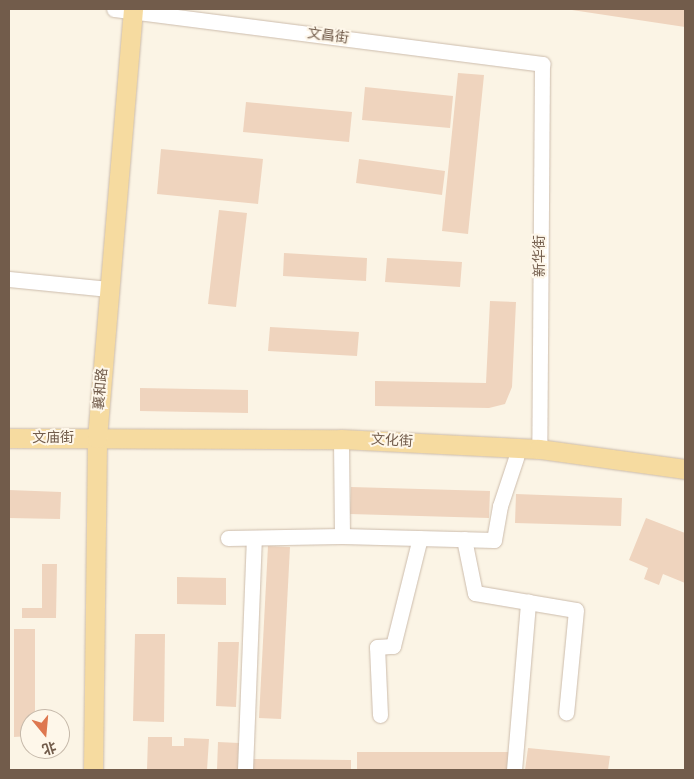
<!DOCTYPE html>
<html>
<head>
<meta charset="utf-8">
<style>
	body { margin:0 }
	#map { position:relative; width:694px; height:779px; overflow:hidden; background:#fbf4e5; font-family:"Nunito Sans","Noto Sans SC",sans-serif }
	div>[style] { position:absolute }
	.building>* { inset:0; background:#efd4be }
	.roads { filter:drop-shadow(0 0 1px #ccbcac) drop-shadow(0 0 1px #ccbcac) }
	.minor>* { height:15px; margin:-7.5px; padding:0 7.5px; transform-origin:7.5px; border-radius:7.5px; background:#fff }
	.major>* { height:19px; margin:-9.5px; padding:0 9.5px; transform-origin:9.5px; border-radius:9.5px; background:#f6dba0 }
	span { translate:-50% -50%; white-space:nowrap; text-align:center; line-height:1.15; -webkit-text-stroke:4px #fef7ea; paint-order:stroke }
	.street-label { font-size:14px; color:#725c4b }
	.frame { position:absolute; inset:0; border:10px solid #725c4b; pointer-events:none }
	.north { position:absolute; left:20px; top:709px; width:50px; height:50px; box-sizing:border-box; background:#fef7ea; border:1px solid #c6b9aa; border-radius:50%; rotate:163deg; font-size:14px; font-weight:700; line-height:20px; text-align:center; color:#725c4b }
	.north::after { content:''; display:block; margin:auto; width:18px; height:22px; background:#de7850; clip-path:polygon(50% 0,100% 100%,50% 72%,0 100%) }
</style>
</head>
<body>
<div id="map">
	<div class="building">
		<i style="clip-path:polygon(572px 9px,685px 9px,685px 27px,572px 10px)"></i>
		<i style="clip-path:polygon(458px 73px,484px 75px,468px 234px,442px 231px)"></i>
		<i style="clip-path:polygon(365px 87px,453px 96px,450px 128px,362px 120px)"></i>
		<i style="clip-path:polygon(246px 102px,352px 112px,349px 142px,243px 132px)"></i>
		<i style="clip-path:polygon(161px 149px,263px 159px,258px 204px,157px 194px)"></i>
		<i style="clip-path:polygon(359px 159px,445px 171px,442px 195px,356px 183px)"></i>
		<i style="clip-path:polygon(219px 210px,247px 213px,236px 307px,208px 304px)"></i>
		<i style="clip-path:polygon(284px 253px,367px 258px,366px 281px,283px 276px)"></i>
		<i style="clip-path:polygon(387px 258px,462px 262px,460px 287px,385px 282px)"></i>
		<i style="clip-path:polygon(490px 301px,516px 302px,512px 387px,505px 404px,489px 408px,375px 406px,375px 381px,486px 383px)"></i>
		<i style="clip-path:polygon(270px 327px,359px 332px,357px 356px,268px 351px)"></i>
		<i style="clip-path:polygon(140px 388px,248px 390px,248px 413px,140px 411px)"></i>
		<i style="clip-path:polygon(351px 487px,490px 491px,489px 518px,350px 514px)"></i>
		<i style="clip-path:polygon(9px 490px,61px 492px,60px 519px,9px 518px)"></i>
		<i style="clip-path:polygon(516px 494px,622px 498px,621px 526px,515px 523px)"></i>
		<i style="clip-path:polygon(646px 518px,685px 533px,685px 583px,663px 574px,659px 585px,644px 579px,648px 568px,629px 560px)"></i>
		<i style="clip-path:polygon(268px 546px,290px 547px,281px 719px,259px 718px)"></i>
		<i style="clip-path:polygon(42px 564px,57px 564px,56px 618px,22px 618px,22px 608px,42px 608px)"></i>
		<i style="clip-path:polygon(177px 577px,226px 578px,226px 605px,177px 604px)"></i>
		<i style="clip-path:polygon(14px 629px,35px 629px,35px 719px,30px 719px,30px 736px,14px 737px)"></i>
		<i style="clip-path:polygon(135px 634px,165px 634px,164px 722px,133px 721px)"></i>
		<i style="clip-path:polygon(218px 642px,239px 642px,236px 707px,216px 706px)"></i>
		<i style="clip-path:polygon(148px 737px,172px 737px,172px 746px,184px 746px,184px 738px,209px 739px,207px 770px,147px 770px)"></i>
		<i style="clip-path:polygon(218px 742px,239px 743px,238px 770px,217px 770px)"></i>
		<i style="clip-path:polygon(528px 748px,610px 756px,608px 770px,525px 770px)"></i>
		<i style="clip-path:polygon(357px 752px,509px 752px,508px 770px,357px 770px)"></i>
		<i style="clip-path:polygon(250px 759px,351px 760px,351px 770px,250px 770px)"></i>
	</div>
	<div class="roads">
		<div class="minor">
			<i style="left:114px;top:9px;width:432px;rotate:7.3deg"></i>
			<i style="left:542px;top:64px;width:385px;rotate:90.4deg"></i>
			<i style="left:9px;top:279px;width:100px;rotate:5.7deg"></i>
			<i style="left:342px;top:536px;width:152px;rotate:1.5deg"></i>
			<i style="left:494px;top:540px;width:35px;rotate:-80deg"></i>
			<i style="left:500px;top:506px;width:51px;rotate:-71.6deg"></i>
			<i style="left:228px;top:538px;width:114px;rotate:-1deg"></i>
			<i style="left:342px;top:536px;width:97px;rotate:-90.6deg"></i>
			<i style="left:464px;top:539px;width:55px;rotate:78.5deg"></i>
			<i style="left:475px;top:593px;width:102px;rotate:9.6deg"></i>
			<i style="left:576px;top:610px;width:103px;rotate:95.5deg"></i>
			<i style="left:380px;top:715px;width:68px;rotate:-92.5deg"></i>
			<i style="left:377px;top:647px;width:16px;rotate:-4deg"></i>
			<i style="left:393px;top:646px;width:111px;rotate:-76deg"></i>
			<i style="left:245px;top:770px;width:232px;rotate:-87.8deg"></i>
			<i style="left:514px;top:770px;width:169px;rotate:-85.2deg"></i>
		</div>
		<div class="major">
			<i style="left:9px;top:438px;width:332px;rotate:0.2deg"></i>
			<i style="left:341px;top:439px;width:198px;rotate:2.9deg"></i>
			<i style="left:539px;top:449px;width:147px;rotate:7.8deg"></i>
			<i style="left:93px;top:770px;width:332px;rotate:-89.3deg"></i>
			<i style="left:97px;top:438px;width:431px;rotate:-85.2deg"></i>
		</div>
	</div>
	<div class="street-label">
		<span style="left:328px;top:36px;rotate:8deg">文昌街</span>
		<span style="left:540px;top:256px;rotate:-90deg">新华街</span>
		<span style="left:101px;top:389px;rotate:-85deg">襄和路</span>
		<span style="left:53px;top:438px">文庙街</span>
		<span style="left:392px;top:441px;rotate:3deg">文化街</span>
	</div>
	<div class="frame"></div>
	<div class="north">北</div>
</div>
</body>
</html>
